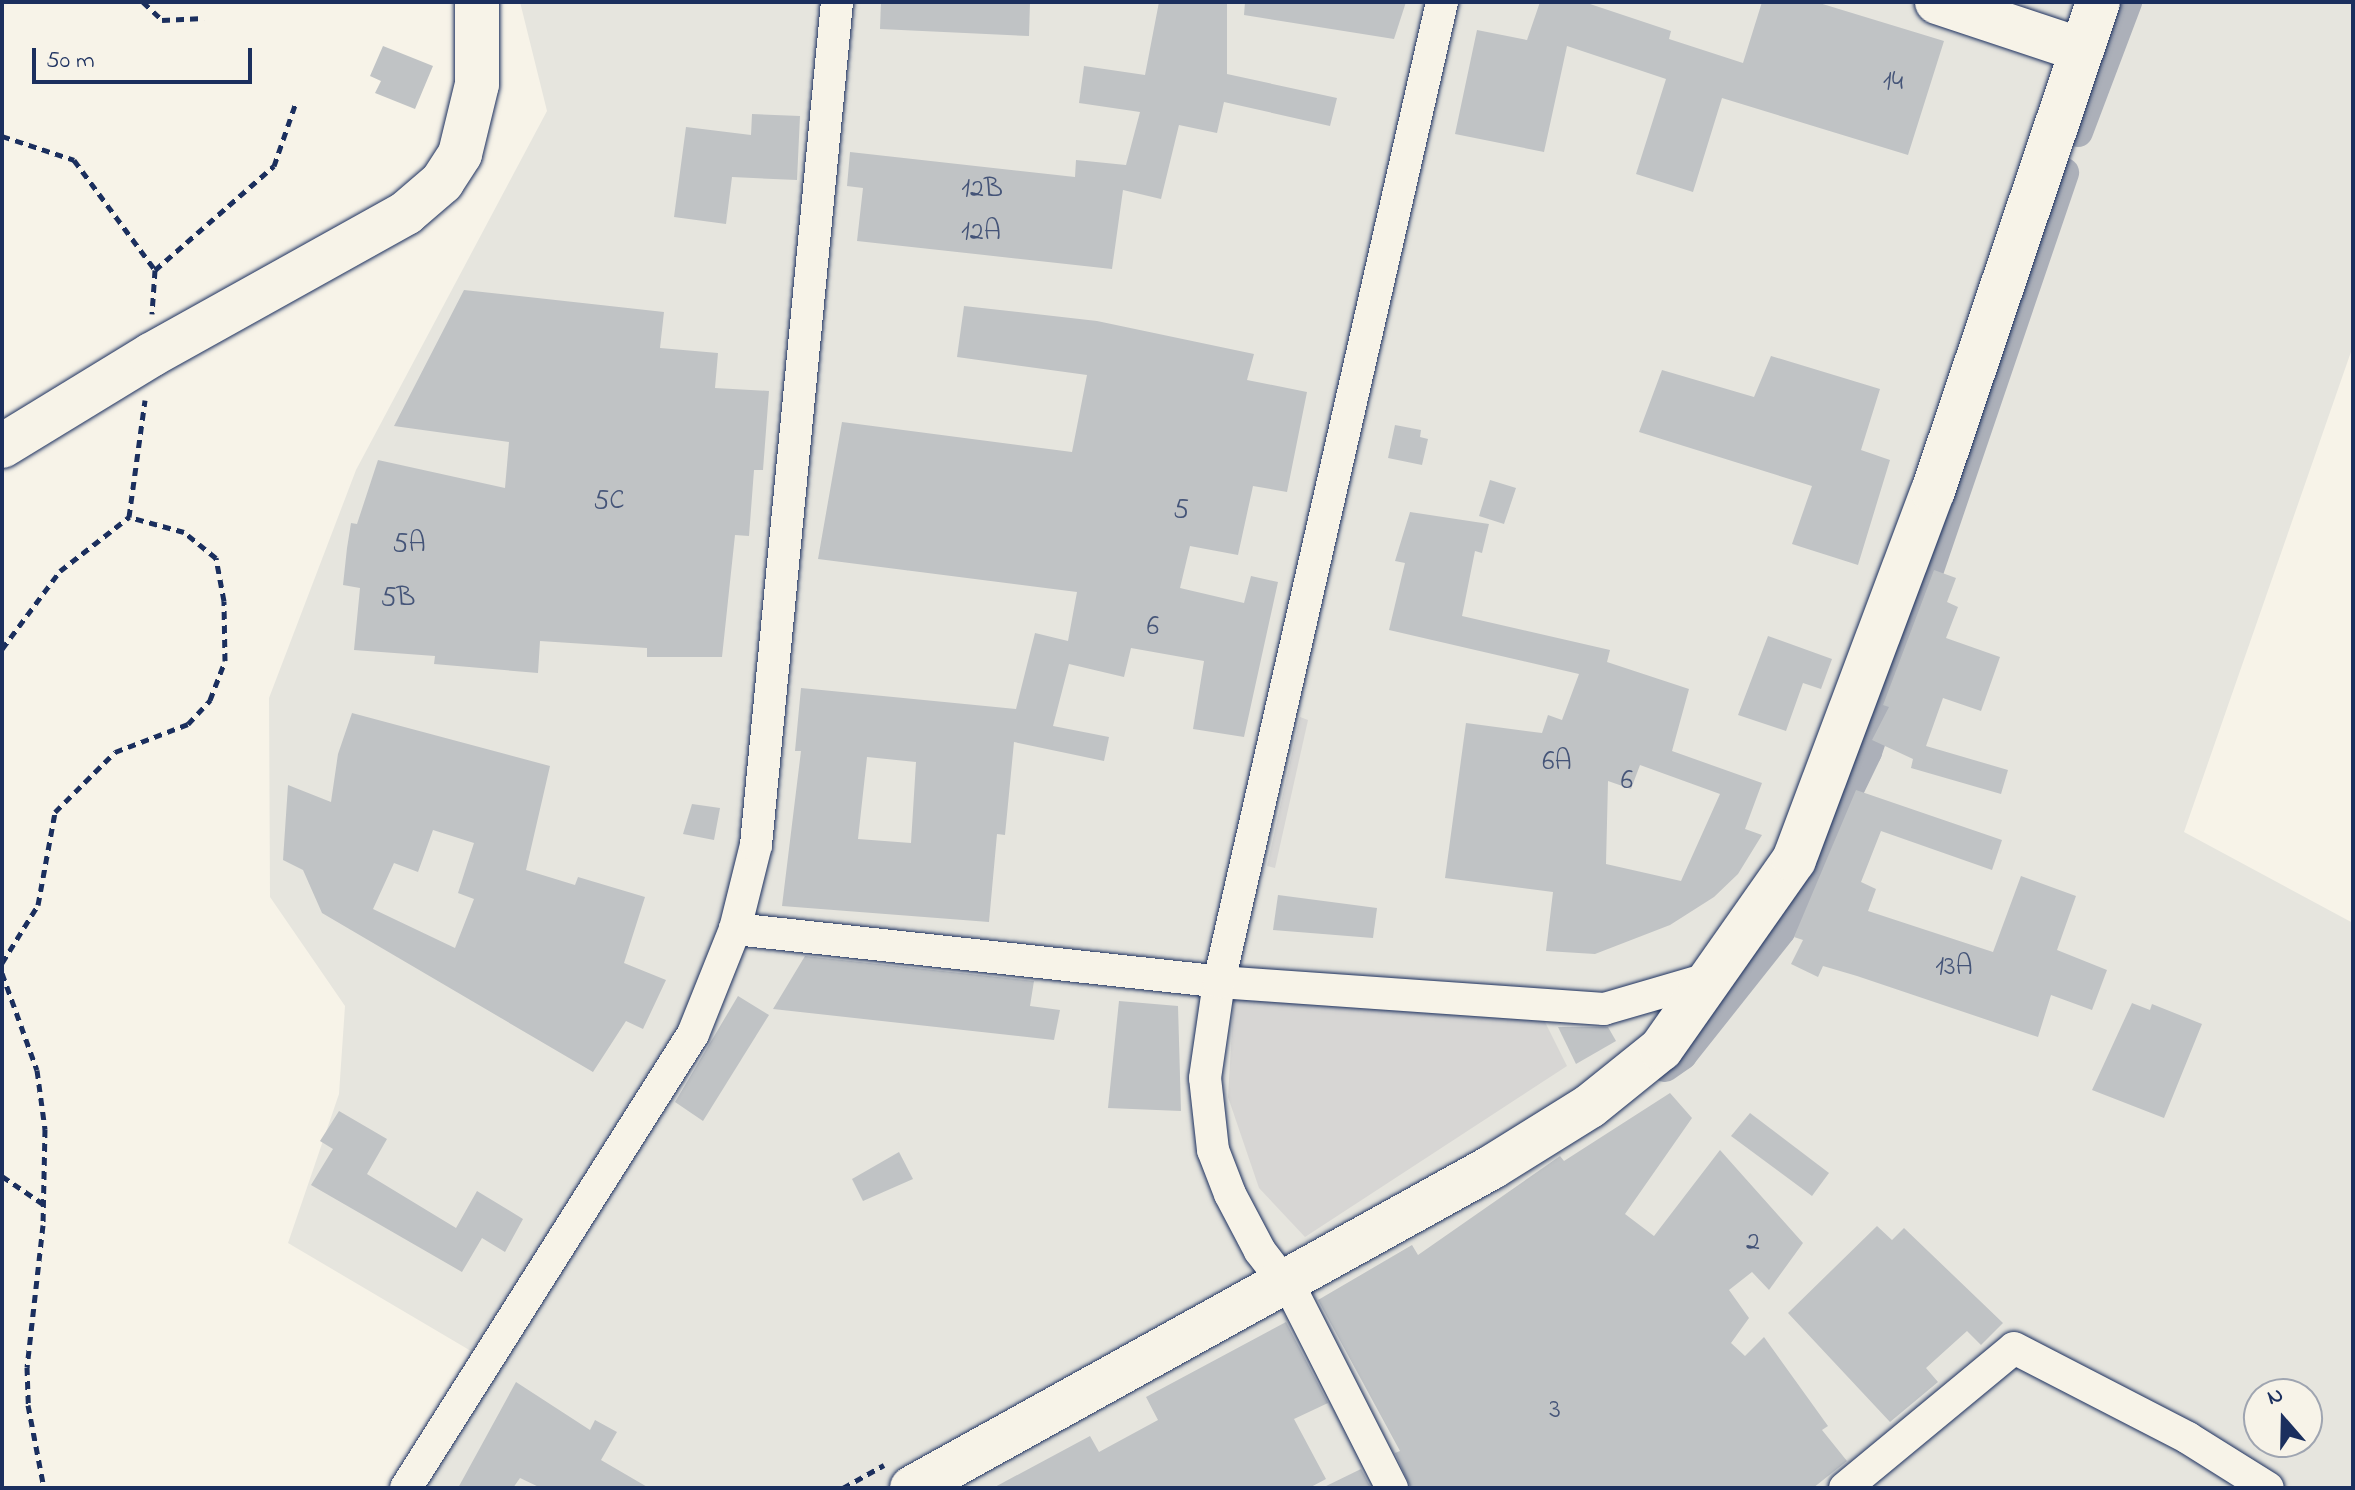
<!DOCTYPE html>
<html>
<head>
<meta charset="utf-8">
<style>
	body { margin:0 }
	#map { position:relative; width:2355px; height:1490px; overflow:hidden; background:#f7f3e8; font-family:"Indie Flower",sans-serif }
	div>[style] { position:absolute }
	.built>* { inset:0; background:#e6e5de }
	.green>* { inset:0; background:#d7d6d4 }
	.canal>* { height:30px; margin:-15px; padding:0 15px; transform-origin:15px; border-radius:15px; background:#acb0b9 }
	.building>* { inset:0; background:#c0c3c5 }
	.path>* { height:5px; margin-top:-2.5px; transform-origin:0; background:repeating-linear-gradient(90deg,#1b2f5e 0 8px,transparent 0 14px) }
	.roads { filter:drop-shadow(0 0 2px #1b2f5e) drop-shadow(0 0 2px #1b2f5e) }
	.street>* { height:32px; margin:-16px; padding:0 16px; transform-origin:16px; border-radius:16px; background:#f7f3e8 }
	.secondary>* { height:44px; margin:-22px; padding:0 22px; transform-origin:22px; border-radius:22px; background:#f7f3e8 }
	span { translate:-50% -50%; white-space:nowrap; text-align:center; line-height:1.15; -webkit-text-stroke:6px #f7f3e8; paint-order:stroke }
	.number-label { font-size:28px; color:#445478 }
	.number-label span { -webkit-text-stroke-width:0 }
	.frame { position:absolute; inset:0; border:4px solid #1b2f5e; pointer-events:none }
	.north { position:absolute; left:2243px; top:1378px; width:80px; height:80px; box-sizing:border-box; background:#f7f3e8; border:2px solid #9fa5b1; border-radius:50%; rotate:340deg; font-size:22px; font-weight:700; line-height:32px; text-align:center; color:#1b2f5e }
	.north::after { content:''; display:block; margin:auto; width:28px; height:36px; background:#1b2f5e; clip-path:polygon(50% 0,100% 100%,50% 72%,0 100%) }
	.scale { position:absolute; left:32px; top:48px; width:220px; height:36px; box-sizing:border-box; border:4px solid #1b2f5e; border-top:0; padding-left:10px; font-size:24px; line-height:28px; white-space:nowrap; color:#1b2f5e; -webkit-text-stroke:6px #f7f3e8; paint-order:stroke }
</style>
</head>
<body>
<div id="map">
	<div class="built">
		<i style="clip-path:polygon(evenodd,520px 2px,2353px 2px,2353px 346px,2184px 832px,2353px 923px,2353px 1488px,390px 1488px,471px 1351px,288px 1243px,339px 1094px,345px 1006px,270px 897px,269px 698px,356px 470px,547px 111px,520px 2px,2259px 1394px,2307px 1394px,2307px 1442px,2259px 1442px,2259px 1394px)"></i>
	</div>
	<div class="green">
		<i style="clip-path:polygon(1300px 717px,1308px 720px,1275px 868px,1267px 866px)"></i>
		<i style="clip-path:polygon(1234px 996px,1544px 1020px,1567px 1066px,1305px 1237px,1259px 1188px,1228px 1097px)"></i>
	</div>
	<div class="canal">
		<i style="left:2078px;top:132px;width:139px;rotate:-69.3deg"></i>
		<i style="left:1665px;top:1067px;width:21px;rotate:-35deg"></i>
		<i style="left:1682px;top:1055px;width:159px;rotate:-51.6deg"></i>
		<i style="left:1781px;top:930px;width:198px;rotate:-64.2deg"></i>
		<i style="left:1867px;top:752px;width:612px;rotate:-71.21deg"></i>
	</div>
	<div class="building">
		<i style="clip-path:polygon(881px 2px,1030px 2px,1029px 36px,880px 29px)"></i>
		<i style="clip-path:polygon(1159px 2px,1227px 2px,1227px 74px,1337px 98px,1330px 126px,1224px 102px,1217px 133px,1179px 125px,1161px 199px,1123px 190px,1112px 269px,857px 241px,863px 188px,847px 186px,850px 152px,1075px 177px,1076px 160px,1126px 165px,1140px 112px,1079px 103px,1084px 66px,1145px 75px)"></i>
		<i style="clip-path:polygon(1245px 2px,1406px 2px,1394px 39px,1244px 15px)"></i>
		<i style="clip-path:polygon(1540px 2px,1584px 2px,1671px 31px,1669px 39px,1743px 63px,1762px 2px,1816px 2px,1944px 41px,1908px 155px,1722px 98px,1693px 192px,1636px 174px,1666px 79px,1567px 46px,1544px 152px,1455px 134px,1477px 30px,1527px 40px)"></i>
		<i style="clip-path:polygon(383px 46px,433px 66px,415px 109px,375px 93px,381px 81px,370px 76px)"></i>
		<i style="clip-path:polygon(752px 114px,800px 116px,797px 180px,732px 177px,726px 224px,674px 217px,686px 127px,751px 135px)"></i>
		<i style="clip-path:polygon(464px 290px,664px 312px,660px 348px,718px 353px,715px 388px,769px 391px,763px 470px,754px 470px,749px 536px,735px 535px,722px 657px,647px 657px,647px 648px,540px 641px,538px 673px,434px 664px,435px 656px,354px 650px,360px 588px,343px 585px,347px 548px,351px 523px,357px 524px,378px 460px,505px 488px,509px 442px,394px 426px)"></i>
		<i style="clip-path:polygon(evenodd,964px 306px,1097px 321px,1254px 354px,1247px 380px,1307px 392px,1287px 492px,1253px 486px,1238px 555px,1190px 546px,1180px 588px,1244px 603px,1251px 576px,1278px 582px,1244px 737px,1193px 729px,1204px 661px,1131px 648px,1124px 677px,1069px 664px,1053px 726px,1109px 737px,1104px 761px,1014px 742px,1005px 835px,997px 834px,989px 922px,782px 906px,801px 751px,795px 751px,801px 688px,1016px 709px,1035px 633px,1068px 641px,1077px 592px,818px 559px,842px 422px,1072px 452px,1087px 375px,957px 357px,964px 306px,867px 757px,916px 762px,911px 843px,858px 839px,867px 757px)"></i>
		<i style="clip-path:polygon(1771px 356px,1880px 389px,1861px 450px,1890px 460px,1858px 565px,1792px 544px,1812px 486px,1639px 432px,1662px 370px,1754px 397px)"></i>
		<i style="clip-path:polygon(1395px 425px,1421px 430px,1420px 437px,1428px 439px,1422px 465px,1388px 458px)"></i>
		<i style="clip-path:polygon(1490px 480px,1516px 488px,1504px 524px,1479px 516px)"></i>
		<i style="clip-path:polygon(evenodd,1410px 512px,1489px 524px,1482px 553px,1475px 551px,1462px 616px,1610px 650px,1607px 662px,1689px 689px,1672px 751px,1762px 783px,1745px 829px,1762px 835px,1738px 874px,1714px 897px,1670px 925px,1595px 954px,1546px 951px,1553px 892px,1445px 878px,1466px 723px,1542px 733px,1548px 715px,1562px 720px,1579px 674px,1389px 630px,1405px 563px,1395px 561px,1410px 512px,1640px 765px,1720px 794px,1681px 881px,1606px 864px,1608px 781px,1631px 789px,1640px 765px)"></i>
		<i style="clip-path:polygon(1934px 570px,1956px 578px,1947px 602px,1958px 607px,1946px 638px,2000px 657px,1981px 711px,1943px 698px,1926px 746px,2008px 770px,2001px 794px,1911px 768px,1913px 759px,1872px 740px,1889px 707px,1883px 705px)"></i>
		<i style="clip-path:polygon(1768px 636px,1832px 659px,1821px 689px,1803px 683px,1786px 731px,1738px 715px)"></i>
		<i style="clip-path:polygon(evenodd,352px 713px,550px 766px,526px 870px,575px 885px,578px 877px,645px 897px,624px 963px,666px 980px,643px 1029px,626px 1021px,593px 1072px,322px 913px,303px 870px,283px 860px,288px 785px,331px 802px,338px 754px,352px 713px,433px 830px,474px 843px,458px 893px,474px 899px,455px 948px,373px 909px,394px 863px,418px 872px,433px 830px)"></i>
		<i style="clip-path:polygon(1856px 790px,2002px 840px,1992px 870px,1881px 831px,1861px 882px,1876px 889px,1868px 911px,1993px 952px,2021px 876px,2076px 896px,2057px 950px,2107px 970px,2092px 1010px,2051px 995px,2038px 1037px,1857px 976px,1823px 966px,1818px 977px,1791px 964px,1803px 940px,1794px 937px)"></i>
		<i style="clip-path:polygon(692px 804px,720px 808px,714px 840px,683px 834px)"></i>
		<i style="clip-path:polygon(1278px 895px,1377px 908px,1373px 938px,1273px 930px)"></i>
		<i style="clip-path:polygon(805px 956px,1034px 981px,1030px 1006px,1060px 1010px,1054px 1040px,773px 1009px)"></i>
		<i style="clip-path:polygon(738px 996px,769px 1015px,703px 1121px,675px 1102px)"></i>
		<i style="clip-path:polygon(1119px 1001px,1178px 1006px,1181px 1111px,1108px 1108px)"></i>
		<i style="clip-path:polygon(2132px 1003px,2150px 1010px,2152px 1004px,2202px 1024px,2164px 1118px,2092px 1090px)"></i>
		<i style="clip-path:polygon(1558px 1027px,1608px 1027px,1616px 1041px,1576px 1064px)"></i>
		<i style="clip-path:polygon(1670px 1093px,1692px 1118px,1625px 1214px,1654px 1236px,1720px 1150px,1803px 1243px,1769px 1290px,1752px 1272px,1729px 1290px,1749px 1318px,1731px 1343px,1745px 1356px,1764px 1337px,1828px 1426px,1822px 1430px,1847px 1461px,1813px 1488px,1411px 1488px,1395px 1453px,1400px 1451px,1318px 1300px,1412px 1245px,1418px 1255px,1560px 1156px,1564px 1161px)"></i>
		<i style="clip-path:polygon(339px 1111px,387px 1139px,367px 1174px,456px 1228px,477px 1191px,523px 1219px,505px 1252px,482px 1238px,462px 1272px,311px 1185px,333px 1149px,320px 1141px)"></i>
		<i style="clip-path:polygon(1750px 1113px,1829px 1173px,1812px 1196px,1731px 1136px)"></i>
		<i style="clip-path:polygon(899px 1152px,913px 1179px,863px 1201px,852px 1179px)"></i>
		<i style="clip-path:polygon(1877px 1226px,1892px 1240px,1904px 1228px,2003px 1323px,1981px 1345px,1967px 1331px,1926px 1368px,1938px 1382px,1890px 1422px,1788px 1313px)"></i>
		<i style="clip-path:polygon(1286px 1322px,1328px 1403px,1294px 1419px,1326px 1479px,1309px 1488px,993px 1488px,1090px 1436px,1099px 1452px,1158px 1420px,1146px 1397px)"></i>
		<i style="clip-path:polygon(516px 1382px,590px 1430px,595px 1420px,617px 1432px,601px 1460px,649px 1488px,541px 1488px,520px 1478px,513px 1488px,458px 1488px)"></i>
		<i style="clip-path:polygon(1361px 1469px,1371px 1488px,1322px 1488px)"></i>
	</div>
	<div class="path">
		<i style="left:143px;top:2px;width:26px;rotate:43deg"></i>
		<i style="left:162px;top:20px;width:42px;rotate:-2.7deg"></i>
		<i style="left:2px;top:136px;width:76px;rotate:18.4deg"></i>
		<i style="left:74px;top:160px;width:137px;rotate:53.6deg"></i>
		<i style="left:155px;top:270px;width:44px;rotate:93.9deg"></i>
		<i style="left:155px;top:270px;width:158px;rotate:-41.2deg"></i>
		<i style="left:274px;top:166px;width:68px;rotate:-71deg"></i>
		<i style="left:2px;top:649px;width:97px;rotate:-53.4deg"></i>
		<i style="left:60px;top:571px;width:88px;rotate:-38deg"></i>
		<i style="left:129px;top:517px;width:118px;rotate:-82.2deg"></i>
		<i style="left:2px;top:963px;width:68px;rotate:-58.2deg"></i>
		<i style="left:38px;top:905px;width:95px;rotate:-79.6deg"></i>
		<i style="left:55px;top:812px;width:85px;rotate:-45deg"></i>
		<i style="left:115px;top:752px;width:78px;rotate:-21deg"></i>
		<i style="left:188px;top:724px;width:33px;rotate:-47deg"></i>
		<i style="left:210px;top:700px;width:42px;rotate:-69deg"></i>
		<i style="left:225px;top:661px;width:60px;rotate:-91deg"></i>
		<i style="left:224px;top:601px;width:44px;rotate:-100.5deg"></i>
		<i style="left:216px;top:558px;width:41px;rotate:-140.9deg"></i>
		<i style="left:184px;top:532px;width:57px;rotate:-164.7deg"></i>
		<i style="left:2px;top:973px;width:103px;rotate:70.2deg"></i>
		<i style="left:37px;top:1070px;width:60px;rotate:82.3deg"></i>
		<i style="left:45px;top:1129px;width:96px;rotate:91.2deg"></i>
		<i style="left:43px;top:1225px;width:143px;rotate:96.4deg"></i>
		<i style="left:27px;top:1367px;width:38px;rotate:88deg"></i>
		<i style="left:28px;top:1405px;width:85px;rotate:79.1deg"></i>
		<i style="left:2px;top:1176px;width:50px;rotate:34.3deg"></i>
		<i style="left:843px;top:1488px;width:47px;rotate:-29.3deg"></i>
	</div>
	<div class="roads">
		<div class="street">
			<i style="left:735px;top:929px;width:487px;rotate:6.2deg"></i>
			<i style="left:1219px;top:982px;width:386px;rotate:4deg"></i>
			<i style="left:1604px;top:1009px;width:115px;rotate:-16.2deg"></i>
			<i style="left:406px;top:1488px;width:537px;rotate:-57.7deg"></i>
			<i style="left:693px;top:1034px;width:113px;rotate:-68.2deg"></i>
			<i style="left:735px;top:929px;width:87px;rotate:-76deg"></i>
			<i style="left:756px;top:845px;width:847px;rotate:-84.51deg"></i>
			<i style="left:1392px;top:1488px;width:216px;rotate:-116.9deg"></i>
			<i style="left:1294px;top:1295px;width:56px;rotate:-127.7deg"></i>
			<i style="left:1260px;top:1251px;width:64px;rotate:-117.8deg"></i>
			<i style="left:1230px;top:1194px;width:47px;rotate:-111.1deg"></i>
			<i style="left:1213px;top:1150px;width:72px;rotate:-96.3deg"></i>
			<i style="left:1205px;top:1078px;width:97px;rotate:-81.7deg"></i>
			<i style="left:1219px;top:982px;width:1005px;rotate:-77.18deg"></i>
			<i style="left:1845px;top:1488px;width:219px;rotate:-39.6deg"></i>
			<i style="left:2014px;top:1348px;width:196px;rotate:27.3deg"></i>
			<i style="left:2188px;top:1438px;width:94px;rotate:32deg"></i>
		</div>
		<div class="secondary">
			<i style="left:1937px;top:2px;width:152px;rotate:18.4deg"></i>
			<i style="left:2px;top:446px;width:175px;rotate:-31.4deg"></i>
			<i style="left:151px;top:355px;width:292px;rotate:-29.1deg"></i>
			<i style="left:406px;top:213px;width:48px;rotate:-40.7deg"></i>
			<i style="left:442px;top:182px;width:33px;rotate:-57deg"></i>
			<i style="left:460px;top:154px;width:72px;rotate:-76.3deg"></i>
			<i style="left:477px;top:84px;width:82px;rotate:-90deg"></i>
			<i style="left:912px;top:1488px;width:663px;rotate:-28.96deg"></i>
			<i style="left:1492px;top:1167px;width:115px;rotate:-31.9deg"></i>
			<i style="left:1590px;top:1106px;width:91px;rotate:-38.8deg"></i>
			<i style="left:1661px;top:1049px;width:231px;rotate:-54.9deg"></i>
			<i style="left:1794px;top:860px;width:394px;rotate:-69.4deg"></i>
			<i style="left:1933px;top:491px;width:516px;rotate:-71.35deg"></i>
		</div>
	</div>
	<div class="number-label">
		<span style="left:1893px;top:83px">14</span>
		<span style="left:982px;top:190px">12B</span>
		<span style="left:981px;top:233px">12A</span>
		<span style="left:609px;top:502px">5C</span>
		<span style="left:1181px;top:511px">5</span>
		<span style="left:409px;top:545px">5A</span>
		<span style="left:398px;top:599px">5B</span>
		<span style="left:1153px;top:628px">6</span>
		<span style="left:1557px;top:763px">6A</span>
		<span style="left:1627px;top:782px">6</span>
		<span style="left:1954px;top:968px">13A</span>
		<span style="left:1753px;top:1243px">2</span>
		<span style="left:1555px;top:1411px">3</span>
	</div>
	<div class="frame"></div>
	<div class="north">N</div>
	<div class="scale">50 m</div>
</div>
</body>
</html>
